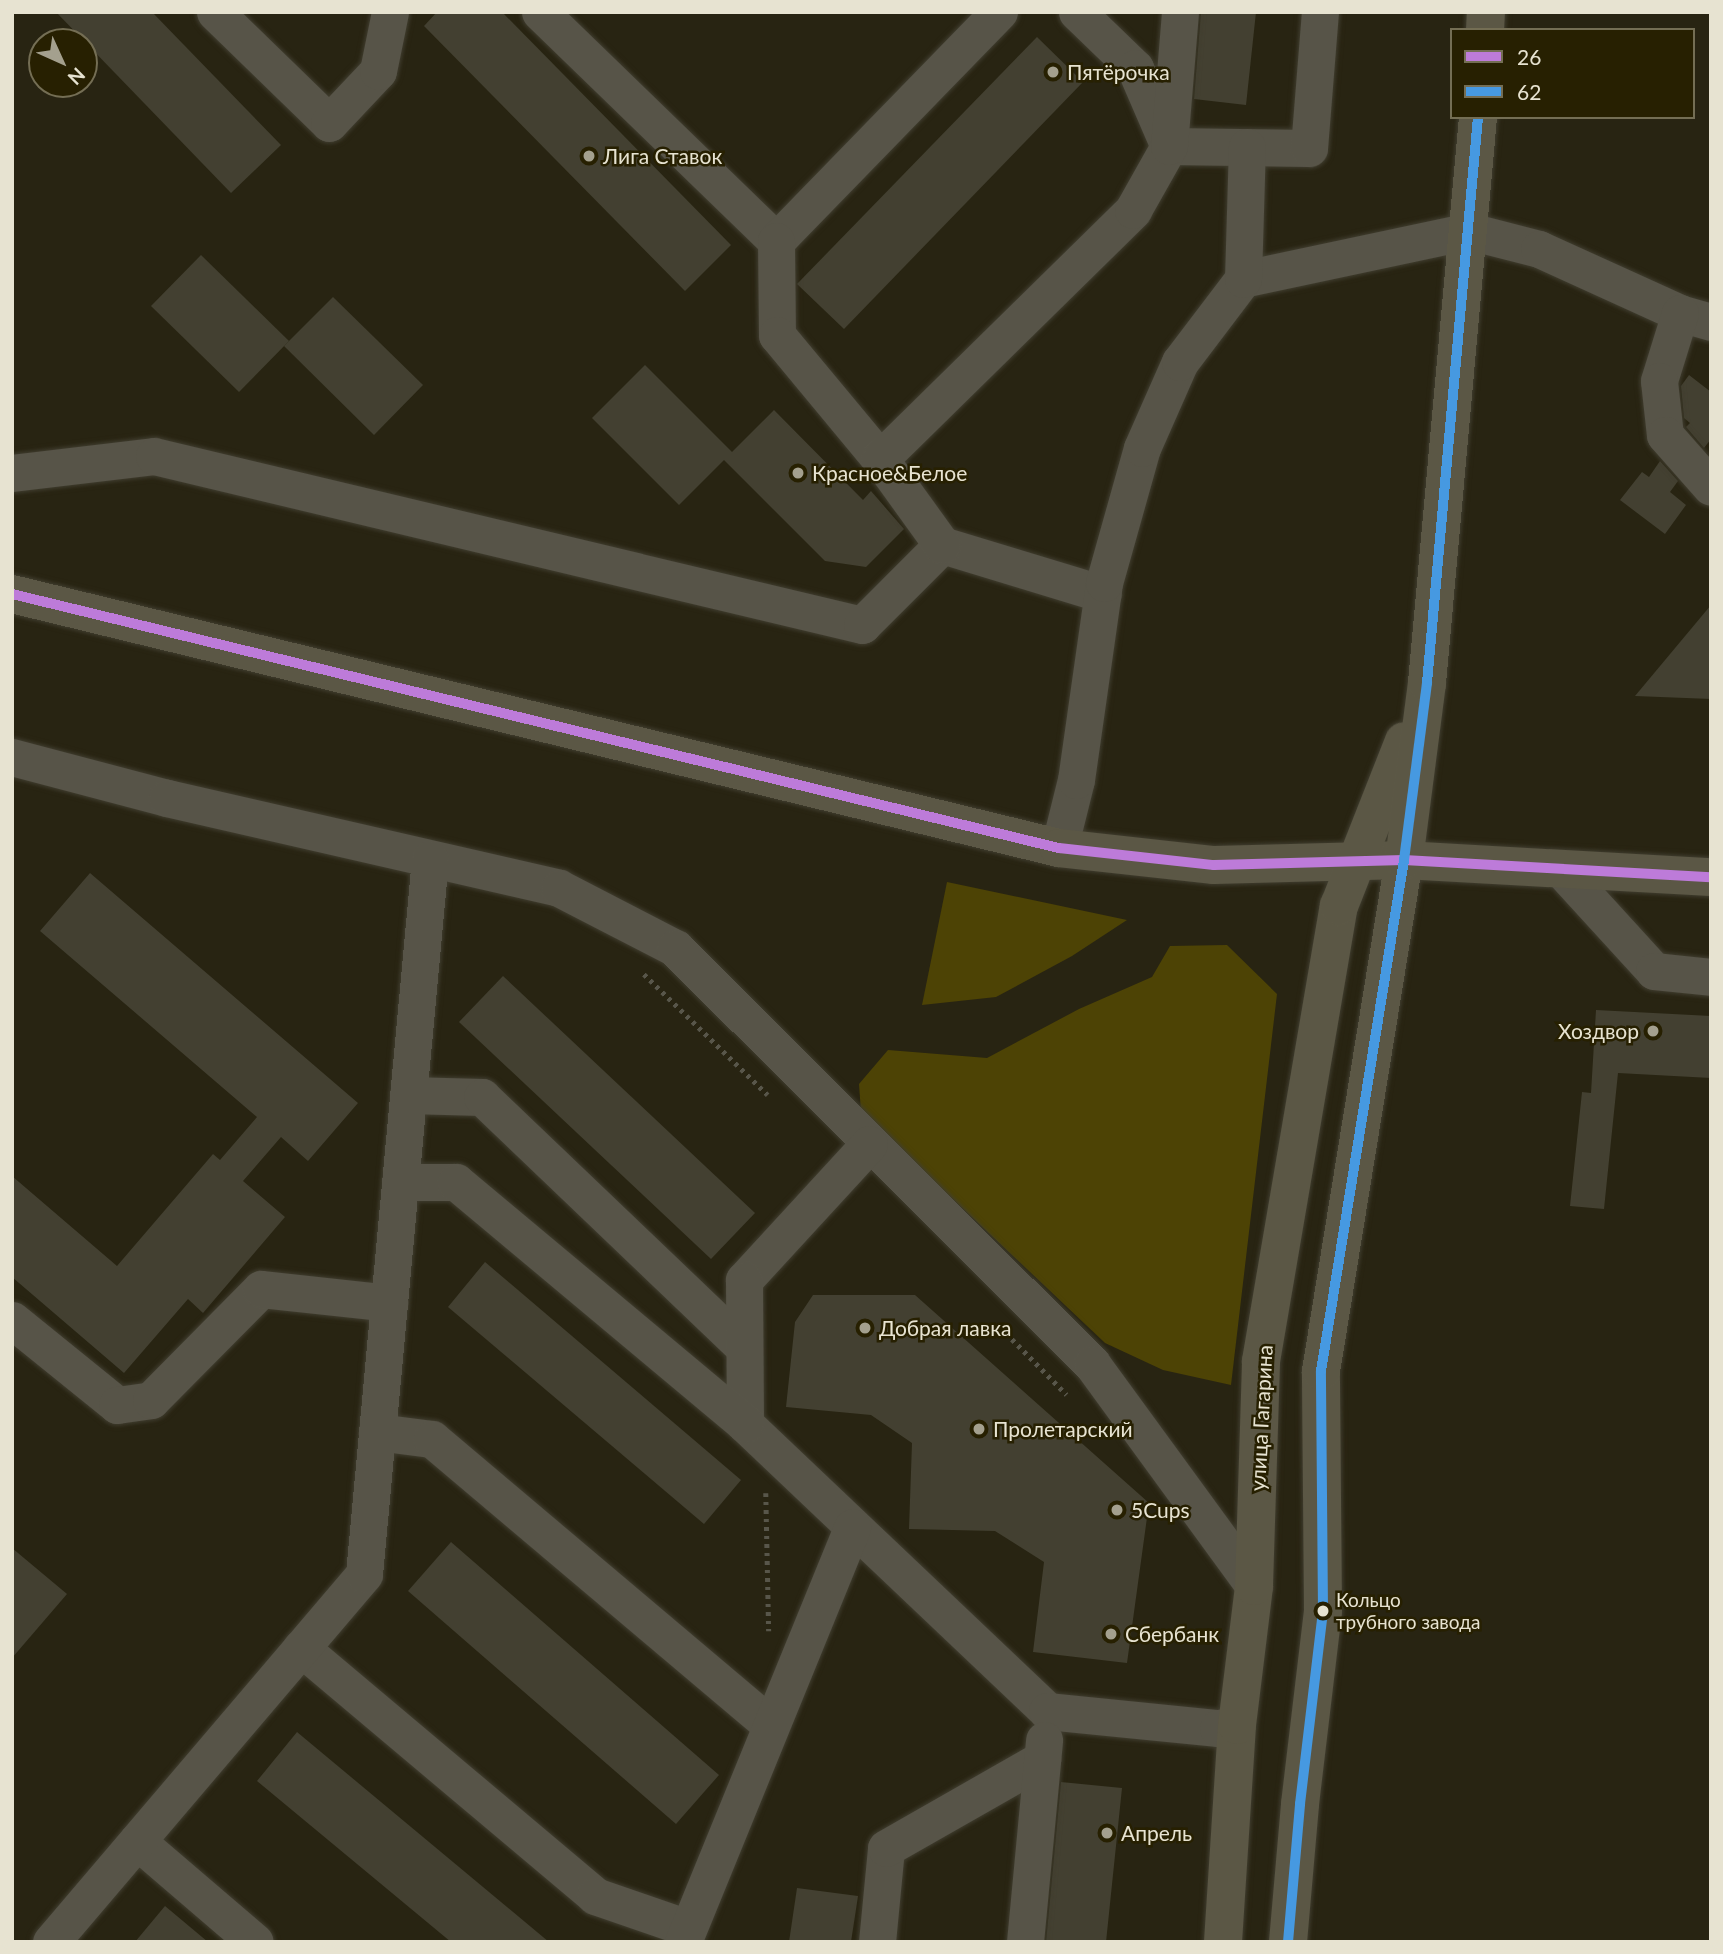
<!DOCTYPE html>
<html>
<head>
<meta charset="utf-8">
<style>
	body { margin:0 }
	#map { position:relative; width:1723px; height:1954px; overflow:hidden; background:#282412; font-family:Lato,sans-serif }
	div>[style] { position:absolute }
	.green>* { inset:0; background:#4d4305 }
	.building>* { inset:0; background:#434031 }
	.path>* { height:4.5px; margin-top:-2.25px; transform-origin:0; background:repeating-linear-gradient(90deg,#58564a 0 3.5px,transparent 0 8.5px) }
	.roads { filter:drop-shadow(0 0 2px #403d2f) drop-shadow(0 0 2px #403d2f) }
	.minor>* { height:37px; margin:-18.5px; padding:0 18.5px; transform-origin:18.5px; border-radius:18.5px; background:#575448 }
	.major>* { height:38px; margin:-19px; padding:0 19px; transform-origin:19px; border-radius:19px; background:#5b5745 }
	.bus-1>* { height:10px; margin:-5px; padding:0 5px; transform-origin:5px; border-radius:5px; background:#bd7bd9 }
	.bus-2>* { height:10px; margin:-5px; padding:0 5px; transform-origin:5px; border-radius:5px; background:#4699e1 }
	.dots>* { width:19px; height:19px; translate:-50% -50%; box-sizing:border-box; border:4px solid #272001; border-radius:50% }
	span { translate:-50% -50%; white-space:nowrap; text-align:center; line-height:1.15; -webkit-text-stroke:5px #272001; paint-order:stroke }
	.bus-label { font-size:19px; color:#e7e3d1 }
	.left { translate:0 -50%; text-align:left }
	.poi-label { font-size:21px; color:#e7e3d1 }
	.right { translate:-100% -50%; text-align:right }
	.street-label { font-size:21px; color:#e7e3d1 }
	.frame { position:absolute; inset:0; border:14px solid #e7e3d1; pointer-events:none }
	.legend { position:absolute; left:1450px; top:28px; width:245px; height:91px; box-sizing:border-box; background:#272001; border:2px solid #746e54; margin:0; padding:9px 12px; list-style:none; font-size:21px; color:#e7e3d1 }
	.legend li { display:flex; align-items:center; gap:14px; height:35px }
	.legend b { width:35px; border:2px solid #746e54 }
	.north { position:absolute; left:28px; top:28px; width:70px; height:70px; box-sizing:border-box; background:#272001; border:2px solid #746e54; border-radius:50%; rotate:135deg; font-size:19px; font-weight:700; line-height:28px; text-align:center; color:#e7e3d1 }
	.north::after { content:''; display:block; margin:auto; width:24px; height:32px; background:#a4a08e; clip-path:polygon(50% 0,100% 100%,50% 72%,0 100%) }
</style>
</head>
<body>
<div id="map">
	<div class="green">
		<i style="clip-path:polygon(947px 882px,1127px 920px,1072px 956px,996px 997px,922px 1005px)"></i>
		<i style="clip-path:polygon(1227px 945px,1277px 994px,1231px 1385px,1163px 1370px,1105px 1343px,861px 1112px,859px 1084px,888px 1050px,987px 1058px,1079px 1009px,1152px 977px,1170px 946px)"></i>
	</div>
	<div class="building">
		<i style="clip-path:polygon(56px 12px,152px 12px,281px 145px,231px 193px)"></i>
		<i style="clip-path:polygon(437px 12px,502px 12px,731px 245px,685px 291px,424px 26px)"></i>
		<i style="clip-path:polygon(1201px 12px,1256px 12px,1246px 105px,1194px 99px)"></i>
		<i style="clip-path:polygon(1037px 37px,1083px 82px,844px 329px,797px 284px)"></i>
		<i style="clip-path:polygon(201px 255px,289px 341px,239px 392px,151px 306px)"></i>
		<i style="clip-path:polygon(333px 297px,423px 385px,374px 435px,284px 346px)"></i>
		<i style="clip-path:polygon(645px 365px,732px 452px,774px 410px,863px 500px,871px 491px,904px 529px,866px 567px,825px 561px,724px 460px,679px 505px,592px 418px)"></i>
		<i style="clip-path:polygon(1689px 375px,1711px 392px,1711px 439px,1704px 448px,1686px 427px,1690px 423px,1684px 418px,1681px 386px)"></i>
		<i style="clip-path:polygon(1660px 461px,1678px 481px,1670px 492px,1686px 505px,1665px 534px,1620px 500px,1642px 472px,1649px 477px)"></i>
		<i style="clip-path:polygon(1711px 605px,1711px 699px,1635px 696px)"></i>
		<i style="clip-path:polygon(90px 873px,358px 1103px,308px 1161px,281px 1137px,243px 1181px,285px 1217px,203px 1313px,188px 1299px,124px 1373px,12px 1277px,12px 1176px,117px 1266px,213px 1154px,220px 1160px,257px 1117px,40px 931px)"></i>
		<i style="clip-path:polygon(503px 976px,755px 1213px,711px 1259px,459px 1022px)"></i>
		<i style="clip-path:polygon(1596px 1010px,1711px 1016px,1711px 1078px,1618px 1073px,1604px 1209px,1570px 1206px,1582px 1092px,1591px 1093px)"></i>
		<i style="clip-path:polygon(485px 1262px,741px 1480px,704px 1524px,448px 1307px)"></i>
		<i style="clip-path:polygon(813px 1295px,915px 1295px,1149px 1503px,1127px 1663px,1033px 1652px,1044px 1562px,995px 1531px,909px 1529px,912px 1443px,871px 1415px,786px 1407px,795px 1322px)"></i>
		<i style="clip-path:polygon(451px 1542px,719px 1775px,676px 1824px,408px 1591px)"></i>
		<i style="clip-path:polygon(12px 1548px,67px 1594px,12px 1658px)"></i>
		<i style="clip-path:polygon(297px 1732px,549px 1942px,451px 1942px,257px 1781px)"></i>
		<i style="clip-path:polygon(1061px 1782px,1122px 1788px,1106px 1942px,1046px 1942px)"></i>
		<i style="clip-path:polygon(797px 1888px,858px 1896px,851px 1942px,789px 1942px)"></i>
		<i style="clip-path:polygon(165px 1906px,208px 1942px,135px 1942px)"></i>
	</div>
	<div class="path">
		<i style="left:644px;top:974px;width:173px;rotate:44.3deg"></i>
		<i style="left:1012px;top:1339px;width:78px;rotate:45.5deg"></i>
		<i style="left:766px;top:1493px;width:138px;rotate:88.8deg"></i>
	</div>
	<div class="roads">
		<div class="minor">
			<i style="left:215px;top:12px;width:159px;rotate:44.2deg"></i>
			<i style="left:329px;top:123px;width:71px;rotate:-46.7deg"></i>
			<i style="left:378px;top:71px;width:60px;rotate:-78.5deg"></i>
			<i style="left:540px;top:12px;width:329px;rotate:44.1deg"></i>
			<i style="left:776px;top:241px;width:320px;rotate:-45.8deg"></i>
			<i style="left:1077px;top:12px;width:81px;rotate:44deg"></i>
			<i style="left:1135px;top:68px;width:81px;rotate:66.6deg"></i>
			<i style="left:1169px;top:146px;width:140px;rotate:0.8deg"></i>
			<i style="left:1309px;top:148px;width:136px;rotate:-85.4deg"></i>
			<i style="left:776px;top:241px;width:94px;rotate:89.4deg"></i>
			<i style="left:777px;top:335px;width:161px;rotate:50.3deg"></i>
			<i style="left:1243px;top:279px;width:231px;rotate:-12deg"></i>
			<i style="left:1469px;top:231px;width:72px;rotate:14.4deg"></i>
			<i style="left:1539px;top:249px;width:155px;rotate:24.4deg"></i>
			<i style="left:1711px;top:322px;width:32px;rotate:-164deg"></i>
			<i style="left:1680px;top:313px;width:71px;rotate:107.2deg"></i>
			<i style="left:1659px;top:381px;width:54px;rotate:83.7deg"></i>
			<i style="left:1665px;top:435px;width:69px;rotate:48.5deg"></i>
			<i style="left:12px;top:473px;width:143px;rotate:-6.8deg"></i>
			<i style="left:154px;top:456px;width:728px;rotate:13.43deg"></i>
			<i style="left:862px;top:625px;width:113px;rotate:-45deg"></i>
			<i style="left:942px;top:545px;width:168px;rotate:16.9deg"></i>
			<i style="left:942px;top:545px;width:106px;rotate:-125.8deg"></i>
			<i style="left:880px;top:459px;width:355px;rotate:-44.5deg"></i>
			<i style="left:1133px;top:210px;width:73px;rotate:-60.6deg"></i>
			<i style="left:1169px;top:146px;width:134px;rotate:-85.3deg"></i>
			<i style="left:12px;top:757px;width:160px;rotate:14.8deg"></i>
			<i style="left:167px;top:798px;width:402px;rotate:12.9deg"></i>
			<i style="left:559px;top:888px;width:131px;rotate:27.3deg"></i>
			<i style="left:675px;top:948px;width:589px;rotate:44.93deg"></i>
			<i style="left:1092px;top:1364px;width:275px;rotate:53.9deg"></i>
			<i style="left:1059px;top:848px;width:70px;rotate:-76deg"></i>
			<i style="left:1076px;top:780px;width:199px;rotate:-81.9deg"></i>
			<i style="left:1104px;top:583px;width:140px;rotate:-74.3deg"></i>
			<i style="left:1142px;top:448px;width:94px;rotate:-66.2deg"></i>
			<i style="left:1180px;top:362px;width:104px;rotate:-52.8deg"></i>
			<i style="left:1243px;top:279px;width:132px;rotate:-88.3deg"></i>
			<i style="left:1560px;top:868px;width:139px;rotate:47.6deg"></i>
			<i style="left:1654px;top:971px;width:57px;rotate:6deg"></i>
			<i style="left:408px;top:1095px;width:74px;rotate:1.5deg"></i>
			<i style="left:482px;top:1097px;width:362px;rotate:43.7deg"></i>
			<i style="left:869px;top:1144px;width:185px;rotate:132.6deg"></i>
			<i style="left:744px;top:1280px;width:144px;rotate:89.6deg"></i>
			<i style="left:745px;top:1424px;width:417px;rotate:43.5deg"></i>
			<i style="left:1047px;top:1711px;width:172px;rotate:5.7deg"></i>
			<i style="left:1218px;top:1728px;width:19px;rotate:-9deg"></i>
			<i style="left:400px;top:1182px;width:56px"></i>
			<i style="left:456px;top:1182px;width:377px;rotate:39.9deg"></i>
			<i style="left:12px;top:1320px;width:135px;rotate:39deg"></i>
			<i style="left:117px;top:1405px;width:34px;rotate:-8deg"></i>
			<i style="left:151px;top:1400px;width:156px;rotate:-45.3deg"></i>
			<i style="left:261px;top:1289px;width:129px;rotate:6.2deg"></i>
			<i style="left:377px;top:1432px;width:55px;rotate:7.3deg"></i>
			<i style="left:432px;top:1439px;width:443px;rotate:40.2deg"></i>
			<i style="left:301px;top:1648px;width:385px;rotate:40.1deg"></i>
			<i style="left:595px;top:1896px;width:98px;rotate:19deg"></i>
			<i style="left:137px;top:1841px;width:155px;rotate:40.6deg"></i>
			<i style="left:51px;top:1942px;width:483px;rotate:-49.6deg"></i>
			<i style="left:364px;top:1574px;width:718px;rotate:-84.73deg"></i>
			<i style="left:683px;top:1942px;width:448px;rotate:-67.8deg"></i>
			<i style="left:877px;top:1942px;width:94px;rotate:-84.5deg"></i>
			<i style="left:886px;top:1848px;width:180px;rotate:-29.7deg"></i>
			<i style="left:1025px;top:1942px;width:203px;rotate:-84.6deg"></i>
		</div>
		<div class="major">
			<i style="left:1485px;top:30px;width:18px;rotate:-87deg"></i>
			<i style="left:12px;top:594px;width:1077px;rotate:13.64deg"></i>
			<i style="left:1059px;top:848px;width:156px;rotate:6.3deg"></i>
			<i style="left:1214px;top:865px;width:190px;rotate:-1.5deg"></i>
			<i style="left:1404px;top:860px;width:307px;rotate:3.2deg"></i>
			<i style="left:1223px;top:1942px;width:217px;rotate:-86.3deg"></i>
			<i style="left:1237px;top:1725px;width:140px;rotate:-83deg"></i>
			<i style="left:1254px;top:1586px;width:225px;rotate:-88.2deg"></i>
			<i style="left:1261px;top:1361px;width:462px;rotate:-80.3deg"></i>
			<i style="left:1339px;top:906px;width:177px;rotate:-68.5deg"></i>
			<i style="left:1288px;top:1942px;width:139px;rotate:-85deg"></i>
			<i style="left:1300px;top:1804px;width:194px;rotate:-83.2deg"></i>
			<i style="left:1323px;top:1611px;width:240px;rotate:-90.5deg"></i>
			<i style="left:1321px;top:1371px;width:518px;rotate:-80.77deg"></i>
			<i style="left:1404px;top:860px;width:178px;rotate:-82.6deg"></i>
			<i style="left:1427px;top:683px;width:568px;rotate:-84.85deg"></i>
		</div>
	</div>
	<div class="bus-1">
		<i style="left:12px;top:594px;width:1077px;rotate:13.64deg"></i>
		<i style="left:1059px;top:848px;width:156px;rotate:6.3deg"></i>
		<i style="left:1214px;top:865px;width:190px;rotate:-1.5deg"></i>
		<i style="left:1404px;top:860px;width:307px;rotate:3.2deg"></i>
	</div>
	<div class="bus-2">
		<i style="left:1288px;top:1942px;width:139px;rotate:-85deg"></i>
		<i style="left:1300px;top:1804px;width:194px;rotate:-83.2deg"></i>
		<i style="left:1323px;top:1611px;width:240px;rotate:-90.5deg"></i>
		<i style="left:1321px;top:1371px;width:518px;rotate:-80.77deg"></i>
		<i style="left:1404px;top:860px;width:178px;rotate:-82.6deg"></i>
		<i style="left:1427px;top:683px;width:568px;rotate:-84.85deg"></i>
	</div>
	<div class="dots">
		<i style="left:1053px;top:72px;background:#a4a08e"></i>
		<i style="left:589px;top:156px;background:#a4a08e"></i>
		<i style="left:798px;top:473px;background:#a4a08e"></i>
		<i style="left:1653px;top:1031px;background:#a4a08e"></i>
		<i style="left:865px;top:1328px;background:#a4a08e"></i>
		<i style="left:979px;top:1429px;background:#a4a08e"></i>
		<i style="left:1117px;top:1510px;background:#a4a08e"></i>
		<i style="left:1323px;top:1611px;background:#e7e3d1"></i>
		<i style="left:1111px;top:1634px;background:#a4a08e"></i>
		<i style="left:1107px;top:1833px;background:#a4a08e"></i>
	</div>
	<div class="bus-label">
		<span class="left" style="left:1336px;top:1611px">Кольцо<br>трубного завода</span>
	</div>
	<div class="poi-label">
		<span class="left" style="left:1067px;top:72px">Пятёрочка</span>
		<span class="left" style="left:603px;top:156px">Лига Ставок</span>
		<span class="left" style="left:812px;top:473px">Красное&amp;Белое</span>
		<span class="right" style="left:1639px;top:1031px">Хоздвор</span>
		<span class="left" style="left:879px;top:1328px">Добрая лавка</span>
		<span class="left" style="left:993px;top:1429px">Пролетарский</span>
		<span class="left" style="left:1131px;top:1510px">5Cups</span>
		<span class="left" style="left:1125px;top:1634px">Сбербанк</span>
		<span class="left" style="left:1121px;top:1833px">Апрель</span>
	</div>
	<div class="street-label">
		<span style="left:1261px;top:1418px;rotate:-87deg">улица Гагарина</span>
	</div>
	<div class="frame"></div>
	<ul class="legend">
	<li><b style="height:9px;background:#bd7bd9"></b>26</li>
	<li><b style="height:9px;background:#4699e1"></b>62</li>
	</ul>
	<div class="north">N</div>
</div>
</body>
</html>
